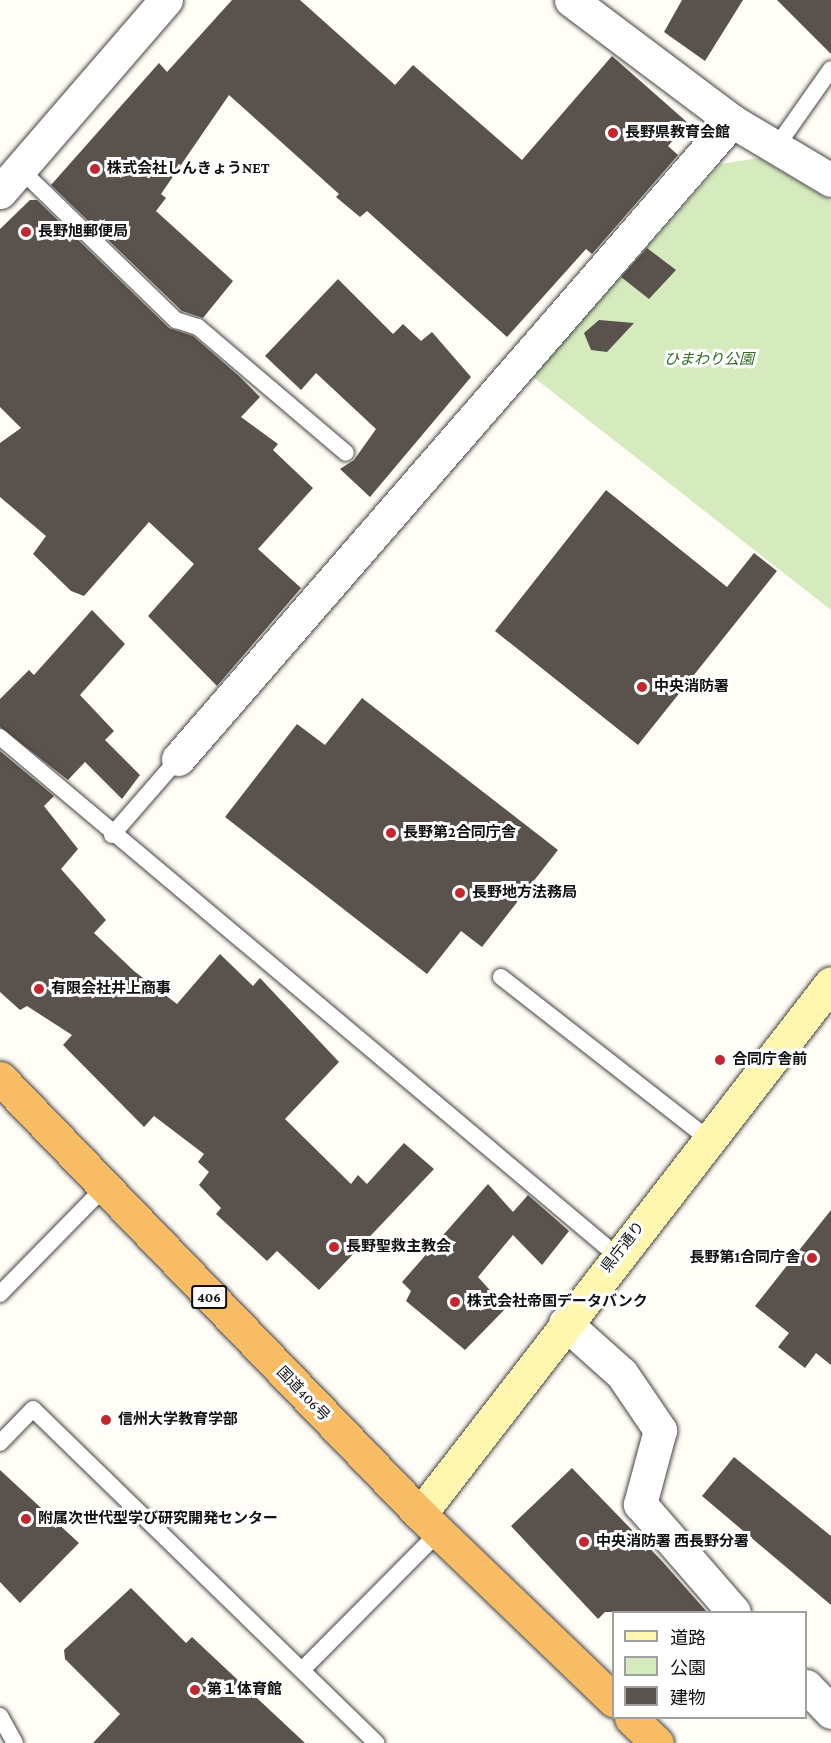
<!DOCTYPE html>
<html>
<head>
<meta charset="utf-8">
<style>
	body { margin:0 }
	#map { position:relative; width:831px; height:1743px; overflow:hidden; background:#fffdf5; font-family:"Crimson Pro","Noto Sans JP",serif }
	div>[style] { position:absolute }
	.green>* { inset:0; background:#d5ebbd }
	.building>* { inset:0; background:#5a524d }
	.roads { filter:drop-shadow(0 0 2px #444) drop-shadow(0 0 2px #444) }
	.service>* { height:16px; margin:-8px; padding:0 8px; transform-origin:8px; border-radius:8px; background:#fff }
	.minor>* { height:33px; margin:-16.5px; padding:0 16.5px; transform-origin:16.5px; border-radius:16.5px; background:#fff }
	.tertiary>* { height:33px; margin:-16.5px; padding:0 16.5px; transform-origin:16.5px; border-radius:16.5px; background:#fff }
	.secondary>* { height:33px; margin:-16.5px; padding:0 16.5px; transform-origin:16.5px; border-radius:16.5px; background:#fff6b0 }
	.trunk>* { height:33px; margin:-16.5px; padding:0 16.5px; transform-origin:16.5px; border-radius:16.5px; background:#f7bc64 }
	.dots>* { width:16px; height:16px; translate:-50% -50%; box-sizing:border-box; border:3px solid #fff; border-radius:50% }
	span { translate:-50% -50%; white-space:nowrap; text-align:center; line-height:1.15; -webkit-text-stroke:6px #fff; paint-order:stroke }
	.shield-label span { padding:2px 4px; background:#fff; border:2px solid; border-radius:4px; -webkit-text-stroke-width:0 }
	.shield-label { font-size:14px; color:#111; font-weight:700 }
	.poi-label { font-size:15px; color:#111; font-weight:700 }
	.left { translate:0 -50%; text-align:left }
	.right { translate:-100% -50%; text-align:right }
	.park-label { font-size:15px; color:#2f6b1f; font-style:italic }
	.street-label { font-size:15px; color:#111 }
	.legend { position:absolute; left:612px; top:1611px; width:195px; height:108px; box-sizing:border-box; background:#fff; border:2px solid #a0a0a0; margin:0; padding:8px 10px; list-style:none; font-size:18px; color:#111 }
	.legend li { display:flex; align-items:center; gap:12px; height:30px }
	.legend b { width:30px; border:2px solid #a0a0a0 }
</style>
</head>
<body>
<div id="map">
	<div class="green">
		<i style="clip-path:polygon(759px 158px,831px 201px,831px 610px,532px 376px,721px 164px)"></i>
	</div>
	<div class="building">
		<i style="clip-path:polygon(232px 0,300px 0,395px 85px,413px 65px,522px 160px,612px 56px,688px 123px,668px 146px,678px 155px,592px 254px,586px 249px,507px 337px,367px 211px,360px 217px,336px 197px,339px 194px,229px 95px,161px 194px,166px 198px,156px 211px,233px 281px,203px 318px,182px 311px,51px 185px,159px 63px,167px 72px)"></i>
		<i style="clip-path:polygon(682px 0,743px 0,705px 61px,664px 32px)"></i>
		<i style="clip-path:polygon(777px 0,831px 0,831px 54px)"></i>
		<i style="clip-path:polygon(30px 200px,37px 200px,169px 328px,193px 336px,239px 376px,260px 397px,241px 417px,278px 444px,273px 450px,313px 488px,258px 549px,301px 588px,217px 686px,148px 616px,194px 564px,149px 522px,84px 596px,71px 591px,33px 554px,46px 536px,0 497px,0 443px,21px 428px,0 407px,0 229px)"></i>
		<i style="clip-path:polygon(647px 248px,676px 270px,649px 299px,621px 277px)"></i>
		<i style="clip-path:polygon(338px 279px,393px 334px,403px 324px,421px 341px,432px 332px,471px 377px,370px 497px,340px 469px,354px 460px,376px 429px,316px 373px,301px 390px,265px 356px)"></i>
		<i style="clip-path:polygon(599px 320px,634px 323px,607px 352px,591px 350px,584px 333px)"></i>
		<i style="clip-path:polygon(606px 490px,727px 587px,754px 553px,777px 571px,638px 745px,495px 631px)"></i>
		<i style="clip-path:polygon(92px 610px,125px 644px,80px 695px,114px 731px,105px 740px,140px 775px,122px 799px,85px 762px,68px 780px,0 727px,0 699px,29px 670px,34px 675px)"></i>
		<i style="clip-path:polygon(362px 698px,558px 850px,482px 947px,461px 931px,427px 974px,225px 817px,297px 724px,325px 745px)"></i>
		<i style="clip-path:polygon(0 751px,54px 796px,44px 806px,78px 849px,61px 869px,106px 920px,94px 933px,134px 971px,177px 1004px,220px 954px,253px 986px,260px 978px,339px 1062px,285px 1119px,351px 1184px,358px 1175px,367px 1184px,404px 1143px,434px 1169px,319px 1290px,277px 1251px,267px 1261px,216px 1214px,221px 1208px,199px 1185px,209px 1172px,198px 1162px,204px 1154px,154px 1116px,144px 1127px,63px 1045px,72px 1035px,27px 1006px,20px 1010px,0 992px)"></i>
		<i style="clip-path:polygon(488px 1184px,513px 1212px,528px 1195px,569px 1231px,542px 1265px,513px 1235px,478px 1277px,506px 1308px,465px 1350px,406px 1301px,411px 1291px,402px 1282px)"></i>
		<i style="clip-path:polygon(831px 1210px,831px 1365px,816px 1353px,805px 1368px,778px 1347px,789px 1333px,755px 1306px)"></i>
		<i style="clip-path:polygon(734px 1457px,831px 1536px,831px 1605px,702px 1496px)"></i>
		<i style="clip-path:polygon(572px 1468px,661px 1560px,707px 1612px,605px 1612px,598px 1619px,511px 1526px)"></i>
		<i style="clip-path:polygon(0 1470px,79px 1543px,20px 1603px,0 1582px)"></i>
		<i style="clip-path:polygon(131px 1588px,186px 1643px,192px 1637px,305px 1743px,93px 1743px,120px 1714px,65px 1659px,64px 1650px)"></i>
	</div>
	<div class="roads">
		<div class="service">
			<i style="left:776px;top:147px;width:95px;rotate:-54.8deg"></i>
			<i style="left:19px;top:168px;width:219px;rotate:44.1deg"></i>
			<i style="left:176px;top:320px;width:23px;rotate:18deg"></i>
			<i style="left:198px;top:327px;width:194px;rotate:40.4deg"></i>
			<i style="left:0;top:737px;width:805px;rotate:40.06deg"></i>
			<i style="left:112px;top:835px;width:101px;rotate:-49deg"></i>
			<i style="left:501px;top:977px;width:263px;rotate:38deg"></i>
			<i style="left:0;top:1294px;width:147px;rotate:-45.6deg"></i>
			<i style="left:0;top:1443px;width:47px;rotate:-45.9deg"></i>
			<i style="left:33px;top:1409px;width:479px;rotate:44.2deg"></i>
			<i style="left:302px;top:1670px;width:194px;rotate:-45.2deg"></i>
			<i style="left:0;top:1716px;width:31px;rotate:61deg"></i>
		</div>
		<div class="minor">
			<i style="left:0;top:192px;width:254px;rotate:-49.2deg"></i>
			<i style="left:178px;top:759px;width:845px;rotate:-49.03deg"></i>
			<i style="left:565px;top:1323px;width:76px;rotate:41.8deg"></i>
			<i style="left:622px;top:1374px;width:68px;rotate:55.8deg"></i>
			<i style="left:660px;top:1430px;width:77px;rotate:105.1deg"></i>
			<i style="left:640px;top:1504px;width:143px;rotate:49deg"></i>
			<i style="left:806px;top:1686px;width:36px;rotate:46deg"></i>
		</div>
		<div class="tertiary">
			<i style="left:571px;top:0;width:201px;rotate:36.9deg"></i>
			<i style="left:732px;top:121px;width:115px;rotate:30.8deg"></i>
		</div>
		<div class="secondary">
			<i style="left:420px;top:1514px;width:671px;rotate:-52.26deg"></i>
		</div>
		<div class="trunk">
			<i style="left:0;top:1078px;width:605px;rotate:46.07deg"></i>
			<i style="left:420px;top:1514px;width:269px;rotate:43.9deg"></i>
			<i style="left:631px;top:1718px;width:36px;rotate:44deg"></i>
		</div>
	</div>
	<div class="dots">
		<i style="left:613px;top:133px;background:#c4262e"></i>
		<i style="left:95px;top:169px;background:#c4262e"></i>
		<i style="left:26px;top:232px;background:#c4262e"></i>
		<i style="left:642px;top:687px;background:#c4262e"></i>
		<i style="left:391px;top:833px;background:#c4262e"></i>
		<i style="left:460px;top:893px;background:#c4262e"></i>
		<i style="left:39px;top:989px;background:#c4262e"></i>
		<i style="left:720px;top:1060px;background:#c4262e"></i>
		<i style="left:334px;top:1247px;background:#c4262e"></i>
		<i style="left:812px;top:1258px;background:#c4262e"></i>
		<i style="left:455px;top:1302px;background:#c4262e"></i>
		<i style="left:106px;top:1420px;background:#c4262e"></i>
		<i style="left:26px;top:1519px;background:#c4262e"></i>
		<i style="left:584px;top:1542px;background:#c4262e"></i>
		<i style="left:195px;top:1690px;background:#c4262e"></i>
	</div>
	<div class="shield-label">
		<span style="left:209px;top:1297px">406</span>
	</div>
	<div class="poi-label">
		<span class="left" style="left:625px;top:133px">長野県教育会館</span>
		<span class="left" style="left:107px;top:169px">株式会社しんきょうNET</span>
		<span class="left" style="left:38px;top:232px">長野旭郵便局</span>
		<span class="left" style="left:654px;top:687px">中央消防署</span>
		<span class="left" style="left:403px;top:833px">長野第2合同庁舎</span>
		<span class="left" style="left:472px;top:893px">長野地方法務局</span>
		<span class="left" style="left:51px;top:989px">有限会社井上商事</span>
		<span class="left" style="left:732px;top:1060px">合同庁舎前</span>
		<span class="left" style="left:346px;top:1247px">長野聖救主教会</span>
		<span class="right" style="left:800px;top:1258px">長野第1合同庁舎</span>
		<span class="left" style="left:467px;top:1302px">株式会社帝国データバンク</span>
		<span class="left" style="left:118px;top:1420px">信州大学教育学部</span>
		<span class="left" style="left:38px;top:1519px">附属次世代型学び研究開発センター</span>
		<span class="left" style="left:596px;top:1542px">中央消防署 西長野分署</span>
		<span class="left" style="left:207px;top:1690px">第１体育館</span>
	</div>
	<div class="park-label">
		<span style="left:709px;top:360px">ひまわり公園</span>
	</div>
	<div class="street-label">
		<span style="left:623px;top:1247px;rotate:-52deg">県庁通り</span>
		<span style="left:303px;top:1394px;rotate:46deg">国道406号</span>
	</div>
	<ul class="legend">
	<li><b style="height:8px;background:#fff6b0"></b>道路</li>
	<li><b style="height:16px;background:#d5ebbd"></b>公園</li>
	<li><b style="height:16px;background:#5a524d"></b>建物</li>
	</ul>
</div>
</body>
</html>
